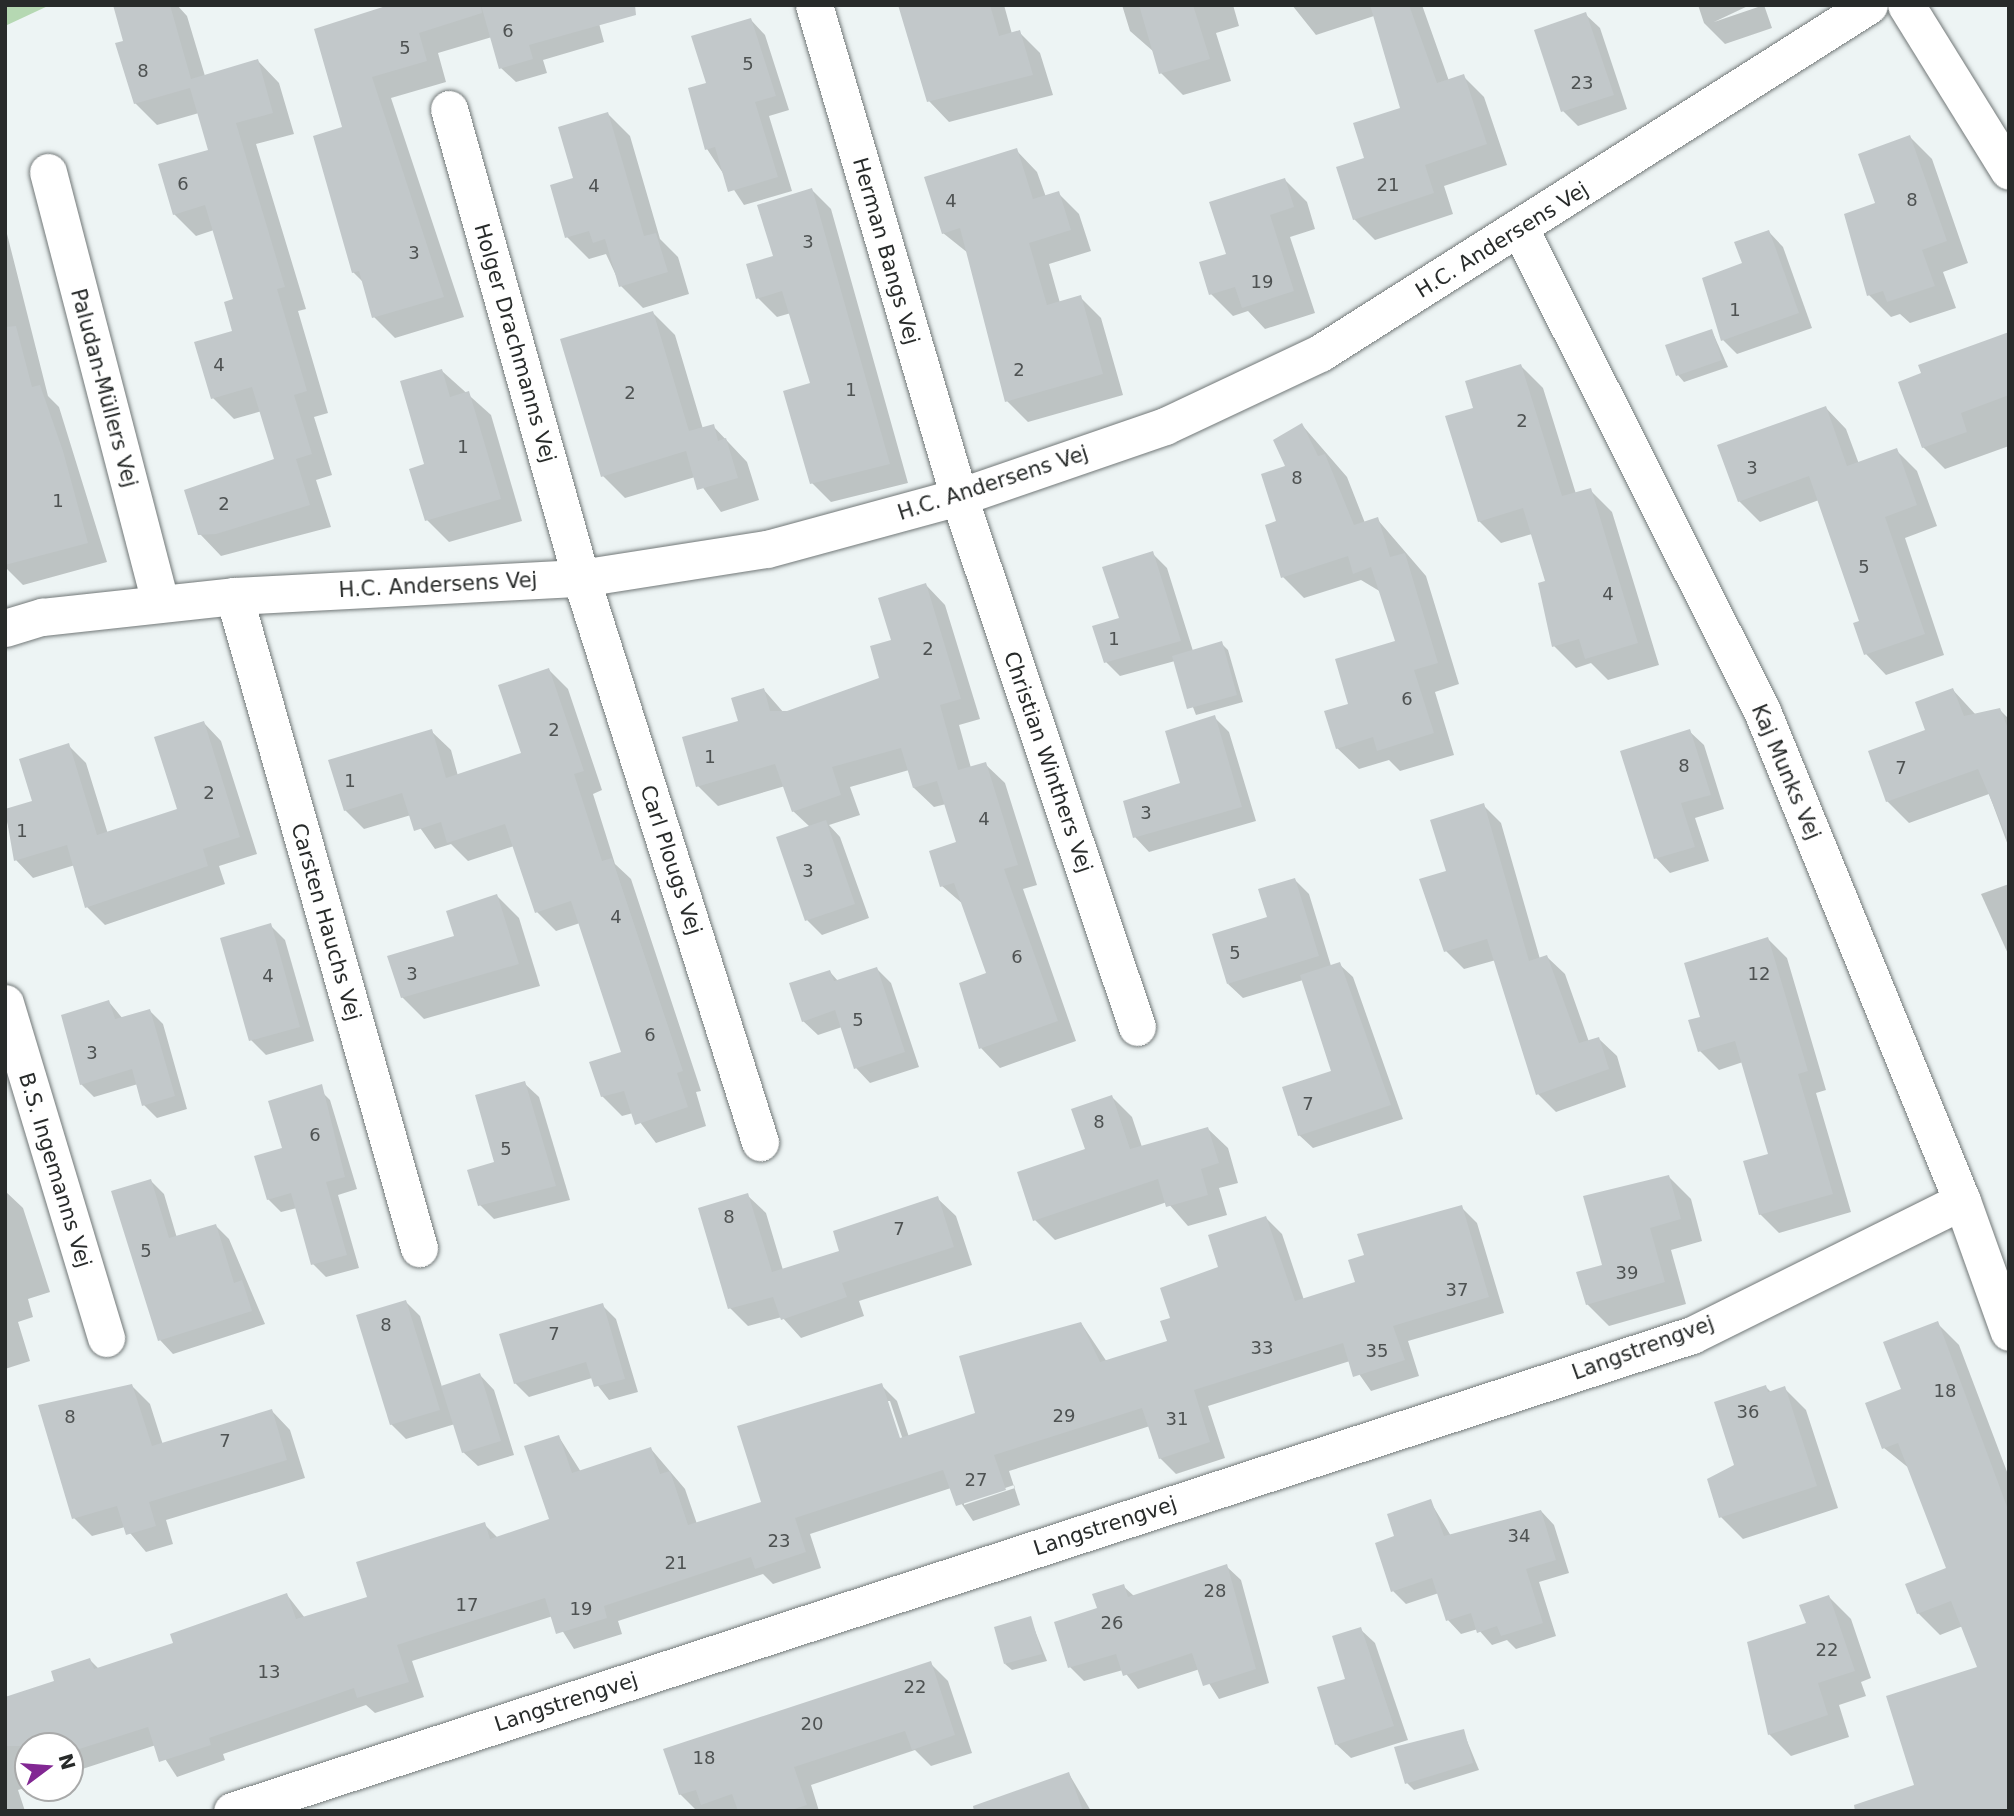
<!DOCTYPE html>
<html>
<head>
<meta charset="utf-8">
<style>
	body { margin:0 }
	#map { position:relative; width:2014px; height:1816px; overflow:hidden; background:#edf4f4; font-family:"DejaVu Sans",sans-serif }
	div>[style] { position:absolute }
	.green>* { inset:0; background:#b5d8b2 }
	.shadow>* { inset:0; background:#0003 }
	.building>* { inset:0; background:#c2c8ca }
	.roads { filter:drop-shadow(0 0 2px #727878) drop-shadow(0 0 2px #727878) }
	.minor>* { height:37px; margin:-18.5px; padding:0 18.5px; transform-origin:18.5px; border-radius:18.5px; background:#fff }
	span { translate:-50% -50%; white-space:nowrap; text-align:center; line-height:1.15; -webkit-text-stroke:5px #fff; paint-order:stroke }
	.number-label { font-size:18px; color:#4e5252 }
	.number-label span { -webkit-text-stroke-width:0 }
	.street-label { font-size:21px; color:#282b2a }
	.frame { position:absolute; inset:0; border:7px solid #282b2a; pointer-events:none }
	.north { position:absolute; left:14px; top:1732px; width:70px; height:70px; box-sizing:border-box; background:#fff; border:2px solid #a9aaaa; border-radius:50%; rotate:74deg; font-size:19px; font-weight:700; line-height:28px; text-align:center; color:#282b2a }
	.north::after { content:''; display:block; margin:auto; width:24px; height:32px; background:#822793; clip-path:polygon(50% 0,100% 100%,50% 72%,0 100%) }
</style>
</head>
<body>
<div id="map">
	<div class="green">
		<i style="clip-path:polygon(5px 5px,50px 5px,5px 26px)"></i>
	</div>
	<div class="shadow">
		<i style="clip-path:polygon(119px 5px,177px 5px,187px 16px,205px 76px,258px 61px,279px 83px,294px 134px,256px 144px,306px 309px,298px 311px,328px 413px,314px 417px,332px 475px,316px 480px,331px 527px,221px 556px,200px 534px,277px 460px,262px 411px,234px 419px,213px 398px,234px 332px,236px 301px,214px 230px,196px 236px,174px 214px,210px 151px,199px 113px,157px 125px,135px 103px)"></i>
		<i style="clip-path:polygon(396px 5px,594px 5px,604px 42px,543px 60px,547px 73px,516px 82px,501px 68px,492px 37px,438px 53px,446px 82px,391px 98px,464px 317px,395px 338px,374px 317px,364px 283px,353px 272px,344px 129px)"></i>
		<i style="clip-path:polygon(899px 5px,1004px 5px,1012px 34px,1019px 32px,1040px 53px,1053px 95px,949px 122px,929px 101px)"></i>
		<i style="clip-path:polygon(1122px 5px,1233px 5px,1239px 26px,1216px 33px,1231px 81px,1183px 95px,1161px 73px,1154px 52px,1130px 31px)"></i>
		<i style="clip-path:polygon(1292px 5px,1422px 5px,1449px 81px,1463px 76px,1484px 97px,1507px 165px,1444px 186px,1453px 214px,1375px 240px,1354px 219px,1366px 159px,1402px 109px,1374px 16px,1316px 35px)"></i>
		<i style="clip-path:polygon(1698px 5px,1750px 5px,1714px 22px,1764px 5px,1772px 28px,1725px 44px,1704px 23px)"></i>
		<i style="clip-path:polygon(1585px 14px,1600px 28px,1627px 109px,1578px 126px,1563px 111px)"></i>
		<i style="clip-path:polygon(751px 20px,765px 35px,789px 110px,769px 116px,792px 191px,744px 205px,707px 149px,708px 84px)"></i>
		<i style="clip-path:polygon(608px 114px,630px 136px,660px 239px,678px 257px,689px 294px,643px 308px,621px 286px,606px 254px,589px 259px,567px 237px,575px 180px)"></i>
		<i style="clip-path:polygon(1910px 137px,1932px 159px,1968px 263px,1943px 272px,1956px 308px,1910px 323px,1900px 314px,1891px 317px,1869px 295px,1877px 204px)"></i>
		<i style="clip-path:polygon(1016px 150px,1037px 172px,1046px 197px,1058px 193px,1079px 214px,1091px 251px,1049px 264px,1060px 303px,1080px 297px,1101px 318px,1123px 395px,1028px 422px,1007px 401px,968px 253px,943px 233px)"></i>
		<i style="clip-path:polygon(1285px 180px,1307px 202px,1315px 229px,1290px 237px,1315px 313px,1265px 329px,1248px 311px,1233px 316px,1211px 294px,1228px 255px)"></i>
		<i style="clip-path:polygon(812px 190px,831px 209px,908px 483px,831px 502px,812px 483px,812px 384px,791px 313px,777px 317px,758px 298px)"></i>
		<i style="clip-path:polygon(5px 226px,48px 396px,59px 407px,107px 562px,23px 585px,5px 567px)"></i>
		<i style="clip-path:polygon(1769px 232px,1783px 247px,1812px 328px,1737px 354px,1723px 340px,1744px 264px)"></i>
		<i style="clip-path:polygon(653px 313px,675px 335px,703px 429px,713px 426px,747px 462px,759px 500px,721px 512px,695px 477px,625px 498px,603px 476px)"></i>
		<i style="clip-path:polygon(1712px 331px,1728px 367px,1684px 382px,1678px 375px)"></i>
		<i style="clip-path:polygon(2009px 334px,2009px 446px,1945px 469px,1923px 447px)"></i>
		<i style="clip-path:polygon(1521px 366px,1543px 388px,1576px 494px,1590px 490px,1612px 512px,1659px 665px,1608px 680px,1591px 663px,1576px 668px,1554px 646px,1547px 582px,1532px 534px,1501px 543px,1479px 521px,1475px 409px)"></i>
		<i style="clip-path:polygon(442px 371px,491px 415px,522px 521px,449px 542px,427px 520px,426px 465px)"></i>
		<i style="clip-path:polygon(1826px 408px,1846px 429px,1859px 464px,1896px 450px,1917px 471px,1937px 526px,1905px 538px,1944px 655px,1886px 675px,1866px 654px,1861px 622px,1819px 500px,1760px 522px,1739px 501px)"></i>
		<i style="clip-path:polygon(1302px 425px,1347px 477px,1365px 523px,1377px 519px,1426px 576px,1459px 684px,1435px 692px,1454px 755px,1400px 771px,1389px 760px,1359px 769px,1337px 748px,1351px 705px,1397px 642px,1381px 592px,1361px 580px,1304px 598px,1283px 577px,1278px 522px)"></i>
		<i style="clip-path:polygon(1152px 553px,1167px 568px,1193px 651px,1221px 643px,1228px 650px,1243px 702px,1196px 715px,1175px 661px,1120px 676px,1106px 662px)"></i>
		<i style="clip-path:polygon(926px 585px,945px 605px,980px 719px,959px 725px,971px 768px,985px 764px,1005px 783px,1037px 885px,1023px 889px,1076px 1041px,1000px 1068px,981px 1048px,989px 974px,964px 905px,942px 886px,959px 843px,946px 804px,934px 807px,914px 788px,909px 770px,850px 787px,860px 815px,829px 825px,840px 837px,869px 918px,822px 935px,807px 920px,778px 839px,810px 827px,793px 811px,785px 786px,718px 806px,698px 786px,764px 690px,784px 713px,881px 679px,893px 641px)"></i>
		<i style="clip-path:polygon(549px 670px,568px 689px,602px 790px,593px 794px,615px 864px,631px 879px,701px 1091px,696px 1092px,706px 1126px,656px 1143px,633px 1113px,622px 1116px,602px 1096px,623px 1053px,580px 923px,556px 931px,537px 912px,514px 846px,468px 861px,451px 844px,435px 849px,411px 815px,364px 829px,345px 810px,431px 731px,451px 750px,458px 776px,523px 754px)"></i>
		<i style="clip-path:polygon(1953px 690px,1976px 715px,2000px 710px,2009px 719px,2009px 848px,1989px 794px,1909px 823px,1887px 801px)"></i>
		<i style="clip-path:polygon(1214px 717px,1229px 732px,1256px 821px,1149px 852px,1135px 837px,1182px 784px)"></i>
		<i style="clip-path:polygon(204px 723px,221px 741px,257px 854px,219px 866px,225px 884px,105px 925px,87px 907px,75px 865px,33px 878px,16px 860px,5px 811px,34px 802px,68px 745px,86px 763px,108px 834px,179px 810px)"></i>
		<i style="clip-path:polygon(1689px 731px,1704px 745px,1724px 809px,1695px 818px,1709px 861px,1670px 873px,1656px 858px)"></i>
		<i style="clip-path:polygon(1483px 805px,1501px 823px,1540px 959px,1547px 957px,1565px 974px,1589px 1042px,1599px 1039px,1617px 1056px,1626px 1087px,1556px 1112px,1538px 1094px,1496px 960px,1464px 969px,1446px 951px,1449px 872px)"></i>
		<i style="clip-path:polygon(1295px 880px,1309px 894px,1331px 966px,1339px 964px,1353px 977px,1403px 1119px,1313px 1148px,1299px 1135px,1334px 1072px,1303px 980px,1243px 998px,1228px 984px)"></i>
		<i style="clip-path:polygon(2009px 884px,2009px 956px,1981px 894px)"></i>
		<i style="clip-path:polygon(497px 896px,519px 918px,540px 986px,424px 1019px,402px 997px)"></i>
		<i style="clip-path:polygon(270px 925px,285px 940px,314px 1041px,266px 1055px,251px 1040px)"></i>
		<i style="clip-path:polygon(1768px 939px,1787px 958px,1826px 1090px,1816px 1093px,1851px 1212px,1779px 1233px,1760px 1214px,1770px 1155px,1743px 1062px,1719px 1070px,1700px 1051px,1702px 1018px)"></i>
		<i style="clip-path:polygon(877px 969px,891px 983px,919px 1067px,870px 1083px,856px 1068px,842px 1027px,818px 1035px,803px 1021px,830px 972px,838px 981px)"></i>
		<i style="clip-path:polygon(109px 1002px,123px 1019px,150px 1011px,163px 1024px,187px 1109px,157px 1118px,144px 1105px,138px 1084px,94px 1097px,81px 1084px)"></i>
		<i style="clip-path:polygon(524px 1083px,539px 1097px,570px 1200px,494px 1219px,480px 1205px)"></i>
		<i style="clip-path:polygon(317px 1087px,330px 1100px,357px 1189px,338px 1195px,359px 1268px,326px 1277px,313px 1264px,297px 1208px,281px 1212px,268px 1199px,284px 1149px)"></i>
		<i style="clip-path:polygon(1112px 1097px,1132px 1117px,1142px 1147px,1208px 1129px,1228px 1148px,1238px 1183px,1219px 1188px,1227px 1215px,1188px 1226px,1167px 1202px,1055px 1240px,1035px 1220px,1087px 1151px)"></i>
		<i style="clip-path:polygon(1669px 1177px,1691px 1199px,1702px 1241px,1671px 1250px,1686px 1304px,1609px 1326px,1587px 1304px,1604px 1266px)"></i>
		<i style="clip-path:polygon(151px 1181px,164px 1194px,177px 1238px,216px 1226px,229px 1239px,265px 1324px,173px 1354px,160px 1340px)"></i>
		<i style="clip-path:polygon(5px 1191px,23px 1208px,50px 1292px,28px 1299px,33px 1317px,18px 1322px,30px 1361px,5px 1369px)"></i>
		<i style="clip-path:polygon(747px 1195px,766px 1213px,783px 1270px,842px 1253px,937px 1198px,956px 1216px,972px 1265px,859px 1301px,864px 1316px,801px 1338px,782px 1317px,748px 1326px,730px 1308px)"></i>
		<i style="clip-path:polygon(evenodd,1461px 1207px,1477px 1223px,1504px 1313px,1408px 1341px,1419px 1376px,1371px 1391px,1350px 1361px,1208px 1406px,1225px 1458px,1176px 1474px,1160px 1458px,1150px 1426px,1009px 1471px,1020px 1505px,973px 1521px,951px 1488px,810px 1534px,821px 1568px,773px 1584px,763px 1574px,618px 1621px,622px 1634px,574px 1649px,553px 1616px,412px 1661px,424px 1697px,375px 1713px,366px 1705px,223px 1754px,225px 1760px,177px 1777px,156px 1745px,70px 1773px,70px 1746px,28px 1746px,28px 1787px,18px 1790px,25px 1811px,5px 1811px,5px 1699px,56px 1682px,90px 1660px,99px 1669px,175px 1644px,287px 1595px,305px 1618px,370px 1598px,484px 1524px,498px 1538px,551px 1521px,559px 1437px,581px 1472px,651px 1449px,685px 1489px,697px 1524px,763px 1503px,881px 1385px,897px 1401px,909px 1437px,977px 1414px,1081px 1323px,1107px 1362px,1169px 1342px,1173px 1319px,1266px 1218px,1282px 1234px,1304px 1300px,1357px 1283px,1366px 1256px,1461px 1207px,886px 1401px,890px 1401px,905px 1446px,902px 1447px,886px 1401px,1461px 1207px,1014px 1485px,1015px 1488px,964px 1505px,964px 1502px,1014px 1485px)"></i>
		<i style="clip-path:polygon(406px 1302px,420px 1316px,442px 1387px,480px 1375px,494px 1390px,514px 1455px,478px 1466px,463px 1452px,455px 1424px,406px 1439px,391px 1424px)"></i>
		<i style="clip-path:polygon(602px 1305px,616px 1319px,638px 1392px,609px 1400px,592px 1378px,529px 1397px,515px 1383px)"></i>
		<i style="clip-path:polygon(1937px 1323px,1959px 1345px,2009px 1477px,2009px 1625px,1968px 1624px,1940px 1635px,1918px 1613px,1948px 1569px,1910px 1469px,1884px 1448px)"></i>
		<i style="clip-path:polygon(131px 1385px,150px 1404px,163px 1445px,272px 1411px,290px 1430px,305px 1478px,166px 1520px,173px 1544px,146px 1552px,125px 1527px,92px 1536px,74px 1518px)"></i>
		<i style="clip-path:polygon(1766px 1387px,1772px 1393px,1784px 1388px,1806px 1410px,1838px 1508px,1743px 1539px,1721px 1517px)"></i>
		<i style="clip-path:polygon(1430px 1501px,1451px 1536px,1541px 1511px,1554px 1525px,1569px 1573px,1539px 1582px,1556px 1636px,1516px 1649px,1507px 1640px,1492px 1645px,1478px 1629px,1461px 1634px,1448px 1620px,1439px 1593px,1406px 1604px,1393px 1591px,1396px 1537px)"></i>
		<i style="clip-path:polygon(1226px 1566px,1241px 1580px,1269px 1683px,1219px 1699px,1200px 1669px,1138px 1689px,1123px 1670px,1084px 1681px,1070px 1667px,1099px 1609px,1123px 1586px,1134px 1596px)"></i>
		<i style="clip-path:polygon(1829px 1597px,1851px 1619px,1871px 1678px,1861px 1682px,1866px 1696px,1839px 1705px,1849px 1737px,1791px 1756px,1769px 1734px,1808px 1624px)"></i>
		<i style="clip-path:polygon(1030px 1618px,1047px 1661px,1012px 1670px,1005px 1664px)"></i>
		<i style="clip-path:polygon(1360px 1629px,1375px 1643px,1408px 1740px,1351px 1758px,1336px 1744px)"></i>
		<i style="clip-path:polygon(930px 1663px,948px 1681px,972px 1753px,931px 1766px,915px 1750px,811px 1785px,819px 1811px,697px 1811px,680px 1794px)"></i>
		<i style="clip-path:polygon(1463px 1731px,1479px 1770px,1414px 1790px,1407px 1783px)"></i>
		<i style="clip-path:polygon(1069px 1774px,1091px 1811px,1023px 1811px)"></i>
	</div>
	<div class="building">
		<i style="clip-path:polygon(113px 5px,170px 5px,191px 79px,258px 59px,273px 113px,236px 123px,285px 287px,277px 289px,307px 391px,294px 395px,312px 454px,296px 459px,310px 505px,216px 534px,198px 535px,184px 490px,274px 459px,252px 387px,211px 399px,194px 342px,232px 331px,224px 302px,233px 299px,205px 205px,173px 215px,158px 164px,208px 150px,190px 88px,134px 104px,115px 43px,123px 41px)"></i>
		<i style="clip-path:polygon(389px 5px,481px 5px,482px 13px,419px 33px,427px 61px,372px 77px,444px 297px,372px 318px,359px 271px,352px 273px,313px 136px,342px 127px,314px 29px)"></i>
		<i style="clip-path:polygon(481px 5px,635px 5px,636px 15px,529px 45px,533px 59px,499px 69px)"></i>
		<i style="clip-path:polygon(898px 5px,990px 5px,999px 36px,1020px 30px,1033px 75px,927px 102px)"></i>
		<i style="clip-path:polygon(1139px 5px,1193px 5px,1210px 59px,1159px 74px)"></i>
		<i style="clip-path:polygon(1370px 5px,1409px 5px,1437px 83px,1464px 74px,1487px 144px,1425px 165px,1434px 193px,1353px 220px,1336px 167px,1364px 158px,1353px 123px,1400px 108px)"></i>
		<i style="clip-path:polygon(1586px 12px,1614px 95px,1561px 112px,1534px 30px)"></i>
		<i style="clip-path:polygon(751px 18px,776px 96px,755px 102px,778px 177px,728px 192px,715px 147px,705px 150px,688px 88px,706px 83px,691px 36px)"></i>
		<i style="clip-path:polygon(608px 112px,644px 236px,656px 233px,668px 272px,619px 287px,605px 239px,593px 243px,589px 231px,565px 238px,550px 185px,573px 178px,558px 127px)"></i>
		<i style="clip-path:polygon(1910px 135px,1947px 241px,1922px 250px,1935px 286px,1887px 302px,1883px 291px,1867px 296px,1844px 214px,1875px 203px,1858px 154px)"></i>
		<i style="clip-path:polygon(1017px 148px,1033px 199px,1059px 191px,1071px 230px,1029px 243px,1047px 305px,1081px 295px,1103px 374px,1005px 402px,960px 228px,942px 234px,924px 177px)"></i>
		<i style="clip-path:polygon(1285px 178px,1294px 207px,1270px 215px,1294px 291px,1242px 308px,1235px 287px,1209px 295px,1199px 262px,1226px 254px,1209px 202px)"></i>
		<i style="clip-path:polygon(812px 188px,890px 464px,810px 484px,783px 391px,810px 383px,782px 291px,756px 299px,746px 264px,773px 256px,757px 205px)"></i>
		<i style="clip-path:polygon(1769px 230px,1799px 313px,1721px 341px,1702px 278px,1742px 263px,1734px 242px)"></i>
		<i style="clip-path:polygon(653px 311px,689px 431px,714px 424px,718px 441px,726px 438px,738px 478px,697px 490px,686px 451px,601px 477px,560px 339px)"></i>
		<i style="clip-path:polygon(16px 326px,32px 387px,40px 385px,63px 451px,88px 543px,5px 565px,5px 327px)"></i>
		<i style="clip-path:polygon(1712px 329px,1722px 360px,1676px 376px,1665px 345px)"></i>
		<i style="clip-path:polygon(2009px 332px,2009px 395px,1961px 413px,1967px 432px,1922px 448px,1898px 382px,1921px 373px,1918px 365px)"></i>
		<i style="clip-path:polygon(1521px 364px,1562px 496px,1591px 488px,1638px 643px,1585px 659px,1579px 639px,1552px 647px,1538px 583px,1545px 581px,1523px 508px,1478px 522px,1445px 416px,1473px 408px,1465px 381px)"></i>
		<i style="clip-path:polygon(442px 369px,450px 397px,469px 391px,501px 499px,425px 521px,409px 469px,424px 464px,400px 381px)"></i>
		<i style="clip-path:polygon(1826px 406px,1847px 466px,1897px 448px,1917px 505px,1885px 517px,1925px 634px,1864px 655px,1853px 623px,1859px 621px,1809px 476px,1738px 502px,1717px 445px)"></i>
		<i style="clip-path:polygon(1302px 423px,1318px 456px,1325px 454px,1354px 525px,1378px 517px,1390px 557px,1405px 553px,1438px 663px,1414px 670px,1434px 733px,1377px 751px,1373px 737px,1336px 749px,1324px 711px,1348px 704px,1335px 659px,1395px 641px,1371px 567px,1353px 574px,1348px 556px,1281px 578px,1265px 525px,1276px 521px,1261px 474px,1285px 466px,1273px 440px)"></i>
		<i style="clip-path:polygon(1153px 551px,1181px 641px,1104px 663px,1092px 626px,1119px 618px,1102px 567px)"></i>
		<i style="clip-path:polygon(926px 583px,961px 699px,940px 705px,958px 770px,986px 762px,1018px 865px,1004px 869px,1058px 1021px,979px 1049px,959px 983px,986px 973px,954px 883px,940px 887px,929px 851px,956px 842px,937px 781px,913px 788px,901px 748px,832px 767px,841px 795px,792px 812px,775px 764px,696px 787px,682px 737px,738px 721px,731px 698px,764px 688px,770px 711px,787px 711px,879px 678px,870px 646px,891px 640px,878px 598px)"></i>
		<i style="clip-path:polygon(1222px 641px,1237px 695px,1187px 709px,1172px 656px)"></i>
		<i style="clip-path:polygon(549px 668px,584px 771px,574px 774px,602px 861px,612px 858px,683px 1071px,677px 1073px,688px 1107px,635px 1125px,624px 1091px,601px 1097px,589px 1062px,621px 1052px,571px 901px,535px 913px,505px 824px,447px 843px,441px 822px,414px 831px,402px 793px,344px 811px,328px 760px,432px 729px,446px 778px,521px 753px,498px 685px)"></i>
		<i style="clip-path:polygon(1953px 688px,1964px 716px,2000px 708px,2009px 731px,2009px 842px,1978px 769px,1886px 802px,1868px 751px,1925px 730px,1915px 702px)"></i>
		<i style="clip-path:polygon(1215px 715px,1242px 807px,1133px 838px,1123px 801px,1180px 783px,1165px 731px)"></i>
		<i style="clip-path:polygon(204px 721px,240px 837px,203px 849px,208px 866px,85px 908px,67px 845px,14px 861px,5px 809px,32px 801px,19px 759px,69px 743px,97px 835px,177px 809px,154px 737px)"></i>
		<i style="clip-path:polygon(1690px 729px,1711px 795px,1681px 803px,1695px 847px,1654px 859px,1620px 751px)"></i>
		<i style="clip-path:polygon(1484px 803px,1529px 961px,1547px 955px,1579px 1043px,1599px 1037px,1609px 1069px,1536px 1095px,1487px 939px,1444px 952px,1419px 879px,1446px 871px,1430px 820px)"></i>
		<i style="clip-path:polygon(826px 820px,855px 904px,805px 921px,776px 837px)"></i>
		<i style="clip-path:polygon(1295px 878px,1319px 956px,1227px 984px,1212px 934px,1267px 917px,1258px 889px)"></i>
		<i style="clip-path:polygon(497px 894px,519px 964px,401px 998px,387px 956px,454px 936px,446px 911px)"></i>
		<i style="clip-path:polygon(271px 923px,300px 1027px,249px 1041px,220px 938px)"></i>
		<i style="clip-path:polygon(1768px 937px,1808px 1071px,1798px 1074px,1833px 1194px,1759px 1215px,1743px 1161px,1768px 1154px,1735px 1041px,1698px 1052px,1688px 1020px,1700px 1017px,1684px 963px)"></i>
		<i style="clip-path:polygon(1340px 962px,1391px 1105px,1298px 1136px,1282px 1087px,1331px 1071px,1300px 975px)"></i>
		<i style="clip-path:polygon(877px 967px,905px 1052px,854px 1069px,835px 1010px,802px 1022px,789px 983px,830px 970px,834px 981px)"></i>
		<i style="clip-path:polygon(109px 1000px,115px 1019px,150px 1009px,175px 1096px,142px 1106px,132px 1069px,80px 1085px,61px 1015px)"></i>
		<i style="clip-path:polygon(525px 1081px,556px 1186px,478px 1206px,467px 1170px,494px 1162px,475px 1095px)"></i>
		<i style="clip-path:polygon(322px 1084px,345px 1177px,326px 1182px,347px 1255px,311px 1265px,291px 1193px,267px 1200px,254px 1156px,282px 1148px,268px 1101px)"></i>
		<i style="clip-path:polygon(1112px 1095px,1130px 1149px,1208px 1127px,1219px 1163px,1201px 1169px,1208px 1195px,1166px 1207px,1158px 1179px,1033px 1221px,1017px 1172px,1085px 1149px,1071px 1109px)"></i>
		<i style="clip-path:polygon(1669px 1175px,1681px 1219px,1650px 1228px,1665px 1282px,1586px 1305px,1576px 1272px,1602px 1265px,1583px 1196px)"></i>
		<i style="clip-path:polygon(151px 1179px,169px 1238px,216px 1224px,234px 1283px,242px 1280px,252px 1311px,158px 1341px,111px 1191px)"></i>
		<i style="clip-path:polygon(748px 1193px,772px 1272px,839px 1251px,833px 1231px,938px 1196px,954px 1247px,842px 1283px,847px 1297px,781px 1320px,773px 1297px,728px 1309px,698px 1208px)"></i>
		<i style="clip-path:polygon(1462px 1205px,1489px 1297px,1393px 1326px,1405px 1360px,1353px 1377px,1343px 1343px,1194px 1390px,1210px 1442px,1159px 1459px,1142px 1408px,994px 1455px,1006px 1490px,956px 1506px,943px 1470px,795px 1518px,806px 1552px,755px 1569px,751px 1557px,604px 1606px,607px 1618px,556px 1634px,545px 1598px,397px 1645px,409px 1682px,357px 1698px,354px 1688px,209px 1738px,211px 1745px,159px 1762px,148px 1727px,70px 1752px,70px 1746px,5px 1746px,5px 1697px,54px 1681px,51px 1671px,90px 1658px,94px 1669px,173px 1643px,170px 1634px,287px 1593px,296px 1619px,367px 1597px,356px 1562px,485px 1522px,490px 1539px,549px 1519px,524px 1446px,559px 1435px,572px 1473px,651px 1447px,660px 1474px,670px 1471px,688px 1525px,761px 1502px,737px 1426px,882px 1383px,900px 1438px,975px 1413px,959px 1356px,1081px 1322px,1100px 1362px,1167px 1341px,1160px 1321px,1170px 1318px,1160px 1288px,1218px 1267px,1208px 1235px,1266px 1216px,1295px 1301px,1355px 1282px,1348px 1260px,1364px 1255px,1357px 1234px)"></i>
		<i style="clip-path:polygon(406px 1300px,440px 1410px,390px 1425px,356px 1315px)"></i>
		<i style="clip-path:polygon(603px 1303px,625px 1379px,594px 1387px,586px 1362px,514px 1384px,499px 1334px)"></i>
		<i style="clip-path:polygon(1938px 1321px,2009px 1512px,2009px 1811px,1855px 1811px,1854px 1805px,1914px 1785px,1886px 1696px,1977px 1667px,1951px 1601px,1917px 1614px,1905px 1584px,1946px 1568px,1898px 1443px,1882px 1449px,1865px 1403px,1901px 1389px,1883px 1342px)"></i>
		<i style="clip-path:polygon(480px 1373px,501px 1441px,462px 1453px,441px 1386px)"></i>
		<i style="clip-path:polygon(132px 1384px,152px 1446px,272px 1409px,287px 1460px,149px 1502px,156px 1526px,126px 1535px,117px 1506px,72px 1519px,38px 1405px)"></i>
		<i style="clip-path:polygon(1766px 1385px,1768px 1392px,1785px 1386px,1817px 1486px,1719px 1518px,1707px 1479px,1734px 1465px,1714px 1402px)"></i>
		<i style="clip-path:polygon(1431px 1499px,1444px 1536px,1541px 1510px,1556px 1560px,1526px 1569px,1543px 1623px,1501px 1636px,1497px 1626px,1477px 1633px,1471px 1613px,1446px 1621px,1432px 1578px,1391px 1592px,1375px 1543px,1394px 1536px,1387px 1514px)"></i>
		<i style="clip-path:polygon(1227px 1564px,1256px 1669px,1203px 1686px,1192px 1653px,1123px 1676px,1116px 1654px,1068px 1668px,1054px 1622px,1097px 1608px,1092px 1594px,1124px 1584px,1128px 1597px)"></i>
		<i style="clip-path:polygon(1829px 1595px,1855px 1671px,1818px 1683px,1828px 1715px,1768px 1735px,1747px 1642px,1806px 1623px,1799px 1605px)"></i>
		<i style="clip-path:polygon(1031px 1616px,1042px 1654px,1004px 1664px,994px 1627px)"></i>
		<i style="clip-path:polygon(1361px 1627px,1394px 1726px,1335px 1745px,1317px 1687px,1345px 1679px,1332px 1636px)"></i>
		<i style="clip-path:polygon(931px 1661px,955px 1735px,912px 1750px,905px 1731px,794px 1767px,807px 1805px,788px 1811px,738px 1811px,732px 1794px,701px 1805px,696px 1790px,679px 1795px,663px 1749px)"></i>
		<i style="clip-path:polygon(1464px 1729px,1473px 1763px,1405px 1784px,1394px 1747px)"></i>
		<i style="clip-path:polygon(1069px 1772px,1083px 1811px,974px 1811px,973px 1806px)"></i>
	</div>
	<div class="roads">
		<div class="minor">
			<i style="left:814px;top:5px;width:513px;rotate:73.58deg"></i>
			<i style="left:959px;top:497px;width:559px;rotate:71.44deg"></i>
			<i style="left:1906px;top:5px;width:195px;rotate:58.2deg"></i>
			<i style="left:449px;top:109px;width:487px;rotate:74.3deg"></i>
			<i style="left:581px;top:578px;width:592px;rotate:72.39deg"></i>
			<i style="left:48px;top:172px;width:445px;rotate:75.4deg"></i>
			<i style="left:1521px;top:231px;width:537px;rotate:63.34deg"></i>
			<i style="left:1762px;top:711px;width:529px;rotate:67.8deg"></i>
			<i style="left:1962px;top:1201px;width:139px;rotate:70.3deg"></i>
			<i style="left:234px;top:596px;width:678px;rotate:74.16deg"></i>
			<i style="left:5px;top:628px;width:39px;rotate:-17deg"></i>
			<i style="left:42px;top:617px;width:193px;rotate:-6.2deg"></i>
			<i style="left:234px;top:596px;width:347px;rotate:-3deg"></i>
			<i style="left:581px;top:578px;width:188px;rotate:-8.9deg"></i>
			<i style="left:767px;top:549px;width:199px;rotate:-15.2deg"></i>
			<i style="left:959px;top:497px;width:218px;rotate:-19deg"></i>
			<i style="left:1165px;top:426px;width:171px;rotate:-25.2deg"></i>
			<i style="left:1320px;top:353px;width:650px;rotate:-32.37deg"></i>
			<i style="left:5px;top:1003px;width:350px;rotate:73.2deg"></i>
			<i style="left:232px;top:1811px;width:1536px;rotate:-18.06deg"></i>
			<i style="left:1692px;top:1335px;width:301px;rotate:-26.4deg"></i>
		</div>
	</div>
	<div class="number-label">
		<span style="left:508px;top:31px">6</span>
		<span style="left:405px;top:48px">5</span>
		<span style="left:748px;top:64px">5</span>
		<span style="left:143px;top:71px">8</span>
		<span style="left:1582px;top:83px">23</span>
		<span style="left:183px;top:184px">6</span>
		<span style="left:1388px;top:185px">21</span>
		<span style="left:594px;top:186px">4</span>
		<span style="left:1912px;top:200px">8</span>
		<span style="left:951px;top:201px">4</span>
		<span style="left:808px;top:242px">3</span>
		<span style="left:414px;top:253px">3</span>
		<span style="left:1262px;top:282px">19</span>
		<span style="left:1735px;top:310px">1</span>
		<span style="left:219px;top:365px">4</span>
		<span style="left:1019px;top:370px">2</span>
		<span style="left:851px;top:390px">1</span>
		<span style="left:630px;top:393px">2</span>
		<span style="left:1522px;top:421px">2</span>
		<span style="left:463px;top:447px">1</span>
		<span style="left:1752px;top:468px">3</span>
		<span style="left:1297px;top:478px">8</span>
		<span style="left:58px;top:501px">1</span>
		<span style="left:224px;top:504px">2</span>
		<span style="left:1864px;top:567px">5</span>
		<span style="left:1608px;top:594px">4</span>
		<span style="left:1114px;top:639px">1</span>
		<span style="left:928px;top:649px">2</span>
		<span style="left:1407px;top:699px">6</span>
		<span style="left:554px;top:730px">2</span>
		<span style="left:710px;top:757px">1</span>
		<span style="left:1684px;top:766px">8</span>
		<span style="left:1901px;top:768px">7</span>
		<span style="left:350px;top:781px">1</span>
		<span style="left:209px;top:793px">2</span>
		<span style="left:1146px;top:813px">3</span>
		<span style="left:984px;top:819px">4</span>
		<span style="left:22px;top:831px">1</span>
		<span style="left:808px;top:871px">3</span>
		<span style="left:616px;top:917px">4</span>
		<span style="left:1235px;top:953px">5</span>
		<span style="left:1017px;top:957px">6</span>
		<span style="left:412px;top:974px">3</span>
		<span style="left:1759px;top:974px">12</span>
		<span style="left:268px;top:976px">4</span>
		<span style="left:858px;top:1020px">5</span>
		<span style="left:650px;top:1035px">6</span>
		<span style="left:92px;top:1053px">3</span>
		<span style="left:1308px;top:1104px">7</span>
		<span style="left:1099px;top:1122px">8</span>
		<span style="left:315px;top:1135px">6</span>
		<span style="left:506px;top:1149px">5</span>
		<span style="left:729px;top:1217px">8</span>
		<span style="left:899px;top:1229px">7</span>
		<span style="left:146px;top:1251px">5</span>
		<span style="left:1627px;top:1273px">39</span>
		<span style="left:1457px;top:1290px">37</span>
		<span style="left:386px;top:1325px">8</span>
		<span style="left:554px;top:1334px">7</span>
		<span style="left:1262px;top:1348px">33</span>
		<span style="left:1377px;top:1351px">35</span>
		<span style="left:1945px;top:1391px">18</span>
		<span style="left:1748px;top:1412px">36</span>
		<span style="left:1064px;top:1416px">29</span>
		<span style="left:70px;top:1417px">8</span>
		<span style="left:1177px;top:1419px">31</span>
		<span style="left:225px;top:1441px">7</span>
		<span style="left:976px;top:1480px">27</span>
		<span style="left:1519px;top:1536px">34</span>
		<span style="left:779px;top:1541px">23</span>
		<span style="left:676px;top:1563px">21</span>
		<span style="left:1215px;top:1591px">28</span>
		<span style="left:467px;top:1605px">17</span>
		<span style="left:581px;top:1609px">19</span>
		<span style="left:1112px;top:1623px">26</span>
		<span style="left:1827px;top:1650px">22</span>
		<span style="left:269px;top:1672px">13</span>
		<span style="left:915px;top:1687px">22</span>
		<span style="left:812px;top:1724px">20</span>
		<span style="left:704px;top:1758px">18</span>
	</div>
	<div class="street-label">
		<span style="left:1502px;top:240px;rotate:-32deg">H.C. Andersens Vej</span>
		<span style="left:886px;top:251px;rotate:74deg">Herman Bangs Vej</span>
		<span style="left:515px;top:343px;rotate:74deg">Holger Drachmanns Vej</span>
		<span style="left:104px;top:388px;rotate:75deg">Paludan-Müllers Vej</span>
		<span style="left:993px;top:483px;rotate:-18deg">H.C. Andersens Vej</span>
		<span style="left:438px;top:585px;rotate:-3deg">H.C. Andersens Vej</span>
		<span style="left:1048px;top:762px;rotate:71deg">Christian Winthers Vej</span>
		<span style="left:1786px;top:772px;rotate:67deg">Kaj Munks Vej</span>
		<span style="left:671px;top:860px;rotate:72deg">Carl Plougs Vej</span>
		<span style="left:326px;top:922px;rotate:74deg">Carsten Hauchs Vej</span>
		<span style="left:55px;top:1170px;rotate:73deg">B.S. Ingemanns Vej</span>
		<span style="left:1643px;top:1348px;rotate:-20deg">Langstrengvej</span>
		<span style="left:1105px;top:1526px;rotate:-18deg">Langstrengvej</span>
		<span style="left:566px;top:1702px;rotate:-18deg">Langstrengvej</span>
	</div>
	<div class="frame"></div>
	<div class="north">N</div>
</div>
</body>
</html>
